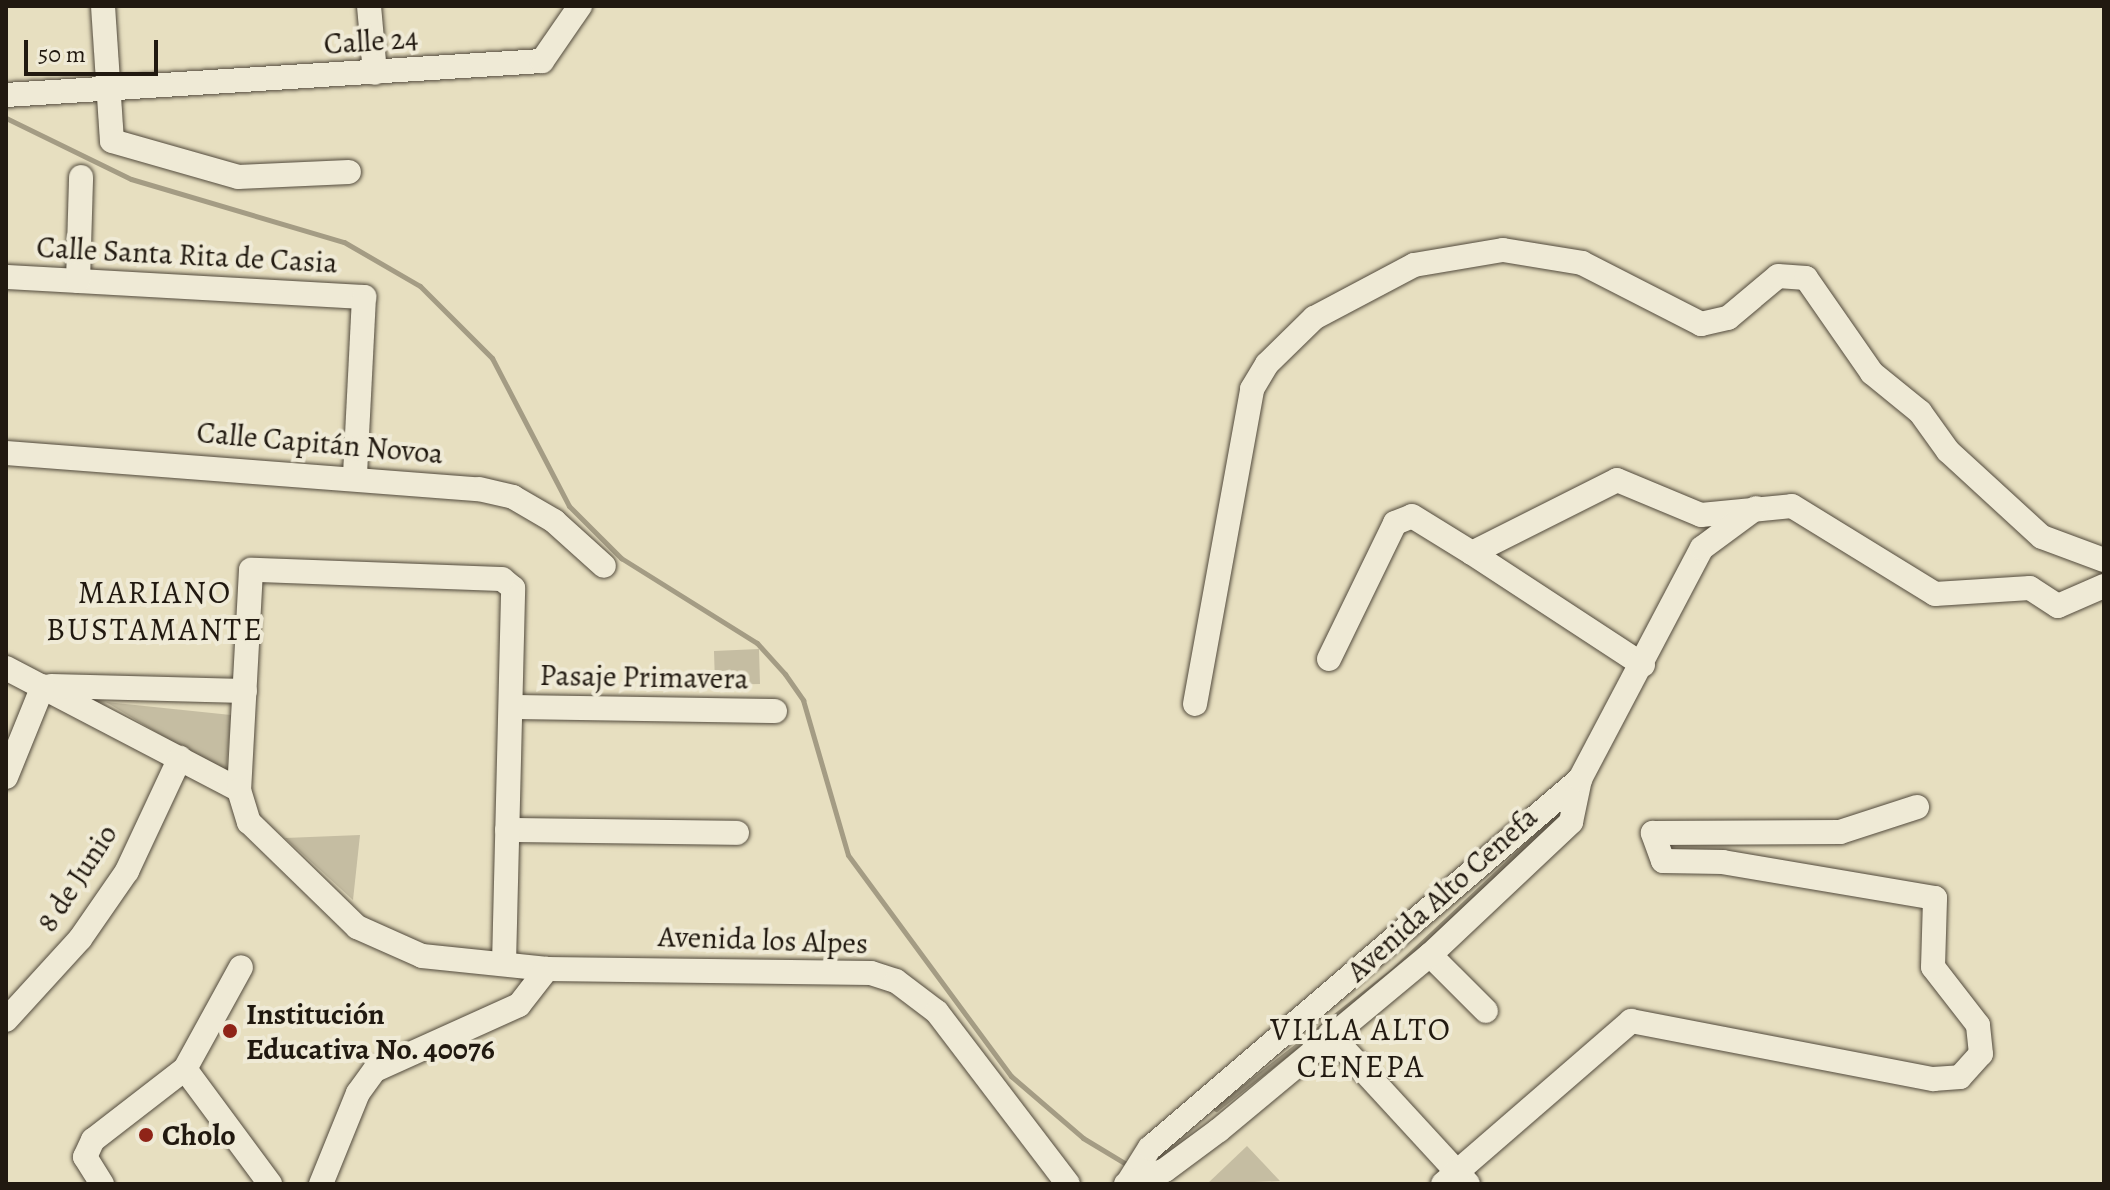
<!DOCTYPE html>
<html>
<head>
<meta charset="utf-8">
<style>
	body { margin:0 }
	#map { position:relative; width:2110px; height:1190px; overflow:hidden; background:#e7dfc0; font-family:Alegreya,serif }
	div>[style] { position:absolute }
	.green>* { inset:0; background:#c5bda2 }
	.stream>* { height:5px; margin:-2.5px; padding:0 2.5px; transform-origin:2.5px; border-radius:2.5px; background:#a49c84 }
	.roads { filter:drop-shadow(0 0 2px #524a3c) drop-shadow(0 0 2px #524a3c) }
	.minor>* { height:24px; margin:-12px; padding:0 12px; transform-origin:12px; border-radius:12px; background:#efead6 }
	.dots>* { width:22px; height:22px; translate:-50% -50%; box-sizing:border-box; border:4px solid #efead6; border-radius:50% }
	span { translate:-50% -50%; white-space:nowrap; text-align:center; line-height:1.15; -webkit-text-stroke:8px #efead6; paint-order:stroke }
	.street-label { font-size:30px; color:#211910 }
	.poi-label { font-size:30px; color:#211910; font-weight:700 }
	.left { translate:0 -50%; text-align:left }
	.neighbourhood-label { font-size:32px; color:#211910; letter-spacing:2px }
	.frame { position:absolute; inset:0; border:8px solid #211910; pointer-events:none }
	.scale { position:absolute; left:24px; top:40px; width:134px; height:36px; box-sizing:border-box; border:4px solid #211910; border-top:0; padding-left:10px; font-size:24px; line-height:28px; white-space:nowrap; color:#211910; -webkit-text-stroke:6px #efead6; paint-order:stroke }
</style>
</head>
<body>
<div id="map">
	<div class="green">
		<i style="clip-path:polygon(759px 649px,760px 684px,715px 685px,714px 651px)"></i>
		<i style="clip-path:polygon(106px 702px,231px 715px,226px 774px)"></i>
		<i style="clip-path:polygon(360px 835px,353px 900px,285px 838px)"></i>
		<i style="clip-path:polygon(1247px 1146px,1280px 1181px,1207px 1184px)"></i>
	</div>
	<div class="stream">
		<i style="left:6px;top:118px;width:139px;rotate:26deg"></i>
		<i style="left:131px;top:179px;width:222px;rotate:16.5deg"></i>
		<i style="left:344px;top:242px;width:88px;rotate:30.1deg"></i>
		<i style="left:420px;top:286px;width:102px;rotate:45deg"></i>
		<i style="left:492px;top:358px;width:167px;rotate:62.5deg"></i>
		<i style="left:569px;top:506px;width:74px;rotate:45deg"></i>
		<i style="left:621px;top:558px;width:160px;rotate:32deg"></i>
		<i style="left:757px;top:643px;width:42px;rotate:47.9deg"></i>
		<i style="left:785px;top:674px;width:32px;rotate:55deg"></i>
		<i style="left:803px;top:700px;width:161px;rotate:73.8deg"></i>
		<i style="left:848px;top:855px;width:275px;rotate:53.6deg"></i>
		<i style="left:1011px;top:1076px;width:95px;rotate:40.7deg"></i>
		<i style="left:1083px;top:1138px;width:52px;rotate:31deg"></i>
		<i style="left:1216px;top:1109px;width:224px;rotate:-38.1deg"></i>
		<i style="left:1392px;top:971px;width:226px;rotate:-43.2deg"></i>
	</div>
	<div class="roads">
		<div class="minor">
			<i style="left:103px;top:6px;width:135px;rotate:86.2deg"></i>
			<i style="left:112px;top:141px;width:131px;rotate:15.9deg"></i>
			<i style="left:238px;top:177px;width:111px;rotate:-2.6deg"></i>
			<i style="left:369px;top:6px;width:67px;rotate:84.9deg"></i>
			<i style="left:6px;top:95px;width:537px;rotate:-3.63deg"></i>
			<i style="left:542px;top:61px;width:67px;rotate:-55.4deg"></i>
			<i style="left:6px;top:277px;width:359px;rotate:3.2deg"></i>
			<i style="left:364px;top:297px;width:179px;rotate:92.9deg"></i>
			<i style="left:78px;top:281px;width:104px;rotate:-88.3deg"></i>
			<i style="left:6px;top:453px;width:474px;rotate:4.4deg"></i>
			<i style="left:479px;top:489px;width:35px;rotate:13deg"></i>
			<i style="left:513px;top:497px;width:48px;rotate:30.3deg"></i>
			<i style="left:554px;top:521px;width:67px;rotate:42deg"></i>
			<i style="left:1329px;top:659px;width:151px;rotate:-64.1deg"></i>
			<i style="left:1395px;top:523px;width:18px;rotate:-22deg"></i>
			<i style="left:1412px;top:516px;width:70px;rotate:31.7deg"></i>
			<i style="left:1643px;top:665px;width:204px;rotate:-146.8deg"></i>
			<i style="left:1472px;top:553px;width:162px;rotate:-26.7deg"></i>
			<i style="left:1617px;top:480px;width:91px;rotate:22.6deg"></i>
			<i style="left:1701px;top:515px;width:91px;rotate:-5.6deg"></i>
			<i style="left:1792px;top:506px;width:168px;rotate:31.6deg"></i>
			<i style="left:1935px;top:594px;width:95px;rotate:-3.6deg"></i>
			<i style="left:2030px;top:588px;width:33px;rotate:33deg"></i>
			<i style="left:2058px;top:606px;width:50px;rotate:-23.5deg"></i>
			<i style="left:6px;top:668px;width:263px;rotate:27.6deg"></i>
			<i style="left:51px;top:686px;width:194px;rotate:1.5deg"></i>
			<i style="left:1195px;top:704px;width:320px;rotate:-79.7deg"></i>
			<i style="left:1252px;top:389px;width:29px;rotate:-59deg"></i>
			<i style="left:1267px;top:364px;width:66px;rotate:-44.4deg"></i>
			<i style="left:1314px;top:318px;width:113px;rotate:-27.9deg"></i>
			<i style="left:1414px;top:265px;width:90px;rotate:-9.6deg"></i>
			<i style="left:1503px;top:250px;width:80px;rotate:9.3deg"></i>
			<i style="left:1582px;top:263px;width:134px;rotate:27.1deg"></i>
			<i style="left:1701px;top:324px;width:28px;rotate:-13deg"></i>
			<i style="left:1728px;top:318px;width:65px;rotate:-40deg"></i>
			<i style="left:1778px;top:276px;width:28px;rotate:4deg"></i>
			<i style="left:1806px;top:278px;width:116px;rotate:55.2deg"></i>
			<i style="left:1872px;top:373px;width:62px;rotate:39.1deg"></i>
			<i style="left:1920px;top:412px;width:48px;rotate:54.3deg"></i>
			<i style="left:1948px;top:451px;width:127px;rotate:42.5deg"></i>
			<i style="left:2042px;top:537px;width:66px;rotate:20.4deg"></i>
			<i style="left:512px;top:707px;width:263px;rotate:0.9deg"></i>
			<i style="left:6px;top:777px;width:98px;rotate:-67.9deg"></i>
			<i style="left:507px;top:830px;width:230px;rotate:0.7deg"></i>
			<i style="left:1430px;top:955px;width:79px;rotate:45deg"></i>
			<i style="left:504px;top:964px;width:376px;rotate:-88.6deg"></i>
			<i style="left:513px;top:588px;width:14px;rotate:-141deg"></i>
			<i style="left:502px;top:579px;width:251px;rotate:-177.9deg"></i>
			<i style="left:251px;top:570px;width:220px;rotate:93.1deg"></i>
			<i style="left:239px;top:790px;width:34px;rotate:73deg"></i>
			<i style="left:249px;top:822px;width:151px;rotate:44.2deg"></i>
			<i style="left:357px;top:927px;width:71px;rotate:24deg"></i>
			<i style="left:422px;top:956px;width:126px;rotate:5.9deg"></i>
			<i style="left:547px;top:969px;width:324px;rotate:0.7deg"></i>
			<i style="left:871px;top:973px;width:26px;rotate:18deg"></i>
			<i style="left:896px;top:981px;width:51px;rotate:37.1deg"></i>
			<i style="left:937px;top:1012px;width:216px;rotate:52.7deg"></i>
			<i style="left:6px;top:1020px;width:110px;rotate:-47.6deg"></i>
			<i style="left:80px;top:939px;width:83px;rotate:-55.3deg"></i>
			<i style="left:127px;top:871px;width:125px;rotate:-64.9deg"></i>
			<i style="left:1330px;top:1034px;width:204px;rotate:47.4deg"></i>
			<i style="left:185px;top:1069px;width:143px;rotate:53.5deg"></i>
			<i style="left:185px;top:1069px;width:116px;rotate:-61.2deg"></i>
			<i style="left:1129px;top:1181px;width:39px;rotate:-58deg"></i>
			<i style="left:1150px;top:1148px;width:567px;rotate:-40.63deg"></i>
			<i style="left:102px;top:1184px;width:32px;rotate:-122deg"></i>
			<i style="left:85px;top:1157px;width:19px;rotate:-65deg"></i>
			<i style="left:93px;top:1140px;width:116px;rotate:-37.7deg"></i>
			<i style="left:321px;top:1184px;width:98px;rotate:-67.9deg"></i>
			<i style="left:358px;top:1093px;width:29px;rotate:-54deg"></i>
			<i style="left:375px;top:1070px;width:158px;rotate:-24.3deg"></i>
			<i style="left:519px;top:1005px;width:46px;rotate:-52.1deg"></i>
			<i style="left:1126px;top:1184px;width:41px;rotate:-19.7deg"></i>
			<i style="left:1165px;top:1170px;width:67px;rotate:-36.5deg"></i>
			<i style="left:1219px;top:1130px;width:274px;rotate:-39.7deg"></i>
			<i style="left:1430px;top:955px;width:194px;rotate:-43.3deg"></i>
			<i style="left:1571px;top:822px;width:44px;rotate:-78.2deg"></i>
			<i style="left:1580px;top:779px;width:261px;rotate:-62.2deg"></i>
			<i style="left:1702px;top:548px;width:67px;rotate:-36.5deg"></i>
			<i style="left:1443px;top:1184px;width:249px;rotate:-40.9deg"></i>
			<i style="left:1631px;top:1021px;width:308px;rotate:10.9deg"></i>
			<i style="left:1933px;top:1079px;width:27px;rotate:-4deg"></i>
			<i style="left:1960px;top:1077px;width:31px;rotate:-48deg"></i>
			<i style="left:1981px;top:1054px;width:29px;rotate:-96deg"></i>
			<i style="left:1978px;top:1025px;width:73px;rotate:-127.8deg"></i>
			<i style="left:1933px;top:967px;width:69px;rotate:-88.3deg"></i>
			<i style="left:1935px;top:898px;width:215px;rotate:-170.4deg"></i>
			<i style="left:1723px;top:862px;width:60px;rotate:-179deg"></i>
			<i style="left:1663px;top:861px;width:30px;rotate:-110deg"></i>
			<i style="left:1653px;top:833px;width:187px;rotate:-0.3deg"></i>
			<i style="left:1840px;top:832px;width:81px;rotate:-18deg"></i>
		</div>
	</div>
	<div class="dots">
		<i style="left:230px;top:1031px;background:#8f2418"></i>
		<i style="left:146px;top:1135px;background:#8f2418"></i>
	</div>
	<div class="street-label">
		<span style="left:371px;top:41px;rotate:-4deg">Calle 24</span>
		<span style="left:187px;top:255px;rotate:3deg">Calle Santa Rita de Casia</span>
		<span style="left:320px;top:443px;rotate:5deg">Calle Capitán Novoa</span>
		<span style="left:644px;top:677px;rotate:1deg">Pasaje Primavera</span>
		<span style="left:77px;top:878px;rotate:-57deg">8 de Junio</span>
		<span style="left:1442px;top:894px;rotate:-42deg">Avenida Alto Cenefa</span>
		<span style="left:763px;top:940px;rotate:2deg">Avenida los Alpes</span>
	</div>
	<div class="poi-label">
		<span class="left" style="left:246px;top:1031px">Institución<br>Educativa No. 40076</span>
		<span class="left" style="left:162px;top:1135px">Cholo</span>
	</div>
	<div class="neighbourhood-label">
		<span style="left:155px;top:611px">MARIANO<br>BUSTAMANTE</span>
		<span style="left:1361px;top:1048px">VILLA ALTO<br>CENEPA</span>
	</div>
	<div class="frame"></div>
	<div class="scale">50 m</div>
</div>
</body>
</html>
